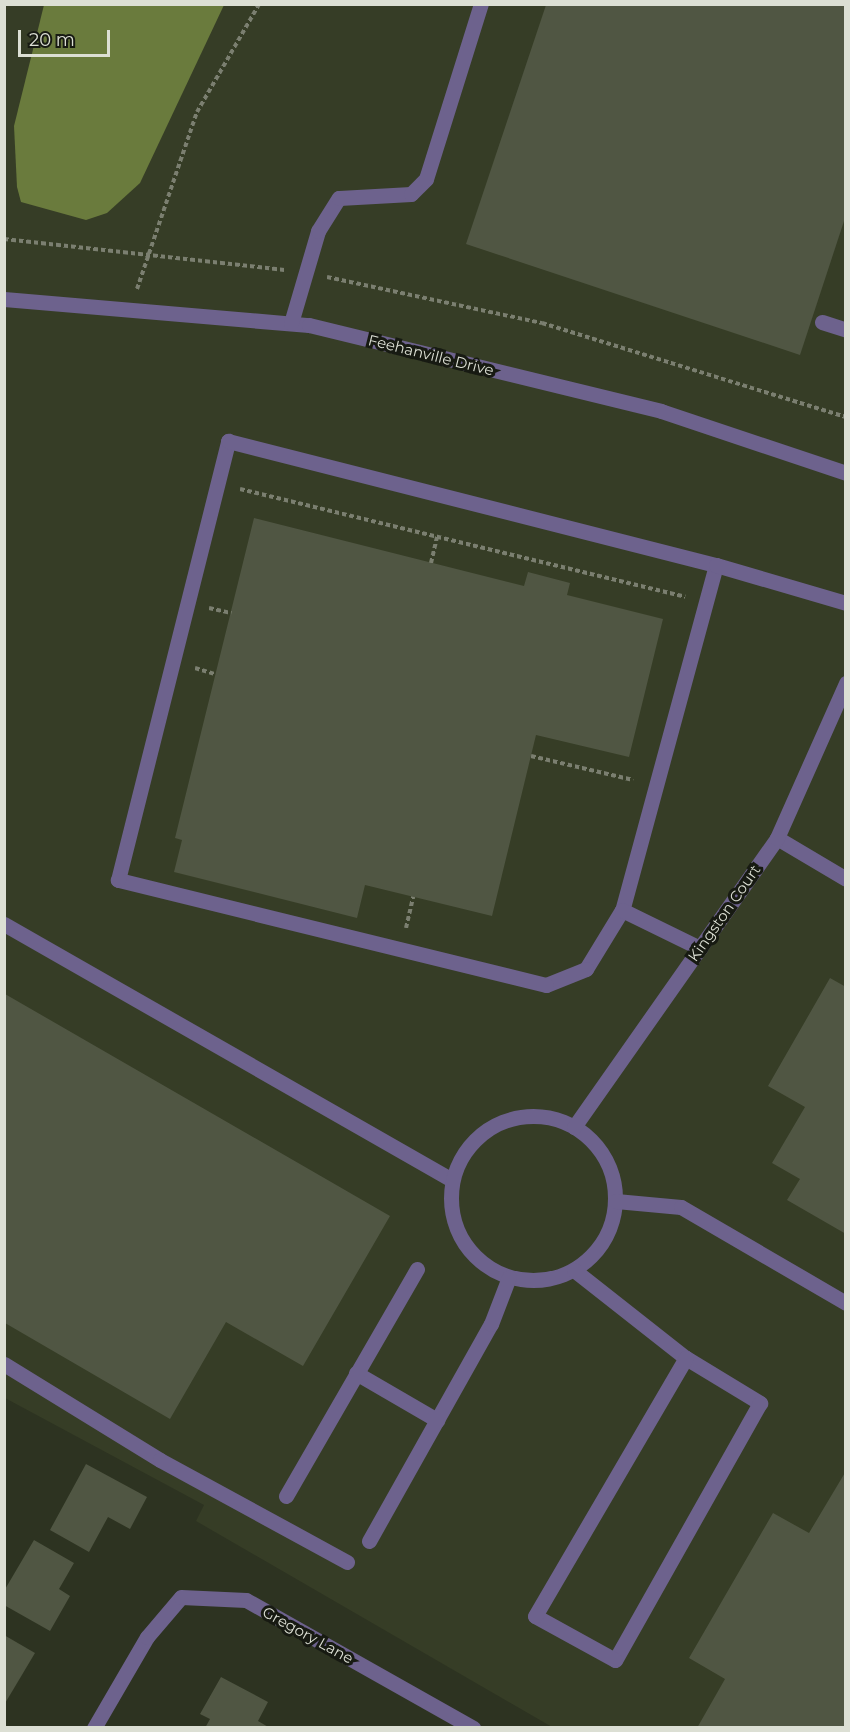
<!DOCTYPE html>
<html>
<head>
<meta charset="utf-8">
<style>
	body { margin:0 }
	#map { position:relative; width:850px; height:1732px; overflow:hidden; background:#2d3321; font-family:Montserrat,sans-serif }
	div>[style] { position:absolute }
	.built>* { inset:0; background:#363d26 }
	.water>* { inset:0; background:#6a7b3d }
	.building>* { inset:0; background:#505643 }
	.path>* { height:4px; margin-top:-2px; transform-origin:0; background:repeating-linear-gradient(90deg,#7b7f70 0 4.5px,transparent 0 7.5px) }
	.minor>* { height:15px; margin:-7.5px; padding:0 7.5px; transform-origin:7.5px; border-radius:7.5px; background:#6d628d }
	.minor>.ring { margin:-7.5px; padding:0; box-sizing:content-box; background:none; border:15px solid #6d628d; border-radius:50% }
	span { translate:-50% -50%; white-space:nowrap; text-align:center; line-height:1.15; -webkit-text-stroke:6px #171a12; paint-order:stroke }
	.street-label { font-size:15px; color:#dcdfd4 }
	.frame { position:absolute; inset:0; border:6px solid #dcdfd4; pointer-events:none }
	.scale { position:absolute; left:18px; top:30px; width:92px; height:27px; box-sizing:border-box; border:3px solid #dcdfd4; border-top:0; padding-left:8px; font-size:18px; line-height:21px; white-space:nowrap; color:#dcdfd4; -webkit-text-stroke:4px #171a12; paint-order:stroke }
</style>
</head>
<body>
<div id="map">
	<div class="built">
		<i style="clip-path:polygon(4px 5px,845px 5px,845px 1727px,552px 1727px,196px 1521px,204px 1505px,5px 1398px)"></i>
	</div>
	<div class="water">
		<i style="clip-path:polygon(44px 5px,224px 5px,140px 183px,107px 213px,86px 220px,21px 202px,17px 187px,14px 126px)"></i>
	</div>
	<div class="building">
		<i style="clip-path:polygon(546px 5px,846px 5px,846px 215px,800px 355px,466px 244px)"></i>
		<i style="clip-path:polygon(254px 518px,524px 586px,528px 572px,570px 583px,567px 595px,663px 619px,629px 757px,536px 735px,492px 916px,365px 885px,357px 918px,174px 872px,182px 840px,175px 838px)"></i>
		<i style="clip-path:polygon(830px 978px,846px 987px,846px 1234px,787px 1200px,800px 1179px,772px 1163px,805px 1107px,768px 1086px)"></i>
		<i style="clip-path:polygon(5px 994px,390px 1216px,303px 1366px,226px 1322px,170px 1419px,5px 1323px)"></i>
		<i style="clip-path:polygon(86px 1464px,147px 1497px,130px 1529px,108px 1517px,89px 1552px,50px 1530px)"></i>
		<i style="clip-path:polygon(846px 1471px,846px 1728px,697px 1728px,725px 1679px,689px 1658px,773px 1513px,809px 1533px)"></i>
		<i style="clip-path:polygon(34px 1540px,74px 1563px,59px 1589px,70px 1596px,50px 1631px,4px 1605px,4px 1591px)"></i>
		<i style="clip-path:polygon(4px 1635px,35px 1653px,4px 1705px)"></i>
		<i style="clip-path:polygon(221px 1677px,268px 1702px,258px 1721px,270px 1728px,205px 1728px,210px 1719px,200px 1714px)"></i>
	</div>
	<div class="path">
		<i style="left:4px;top:239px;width:282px;rotate:6.3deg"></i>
		<i style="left:327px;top:277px;width:220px;rotate:12.1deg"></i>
		<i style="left:542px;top:323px;width:318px;rotate:17.2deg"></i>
		<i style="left:137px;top:289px;width:187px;rotate:-71.3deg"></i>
		<i style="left:197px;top:112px;width:125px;rotate:-60.1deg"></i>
		<i style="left:240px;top:489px;width:458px;rotate:13.6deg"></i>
		<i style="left:431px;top:563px;width:27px;rotate:-77deg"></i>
		<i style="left:209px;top:608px;width:23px;rotate:13deg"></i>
		<i style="left:195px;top:668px;width:21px;rotate:17deg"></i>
		<i style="left:531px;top:756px;width:105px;rotate:13.2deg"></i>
		<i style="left:406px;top:928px;width:32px;rotate:-77deg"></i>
	</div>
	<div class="minor">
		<i style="left:4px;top:299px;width:306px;rotate:4.9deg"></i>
		<i style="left:309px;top:325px;width:362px;rotate:13.7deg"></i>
		<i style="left:661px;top:411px;width:195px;rotate:18.5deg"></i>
		<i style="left:822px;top:322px;width:25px;rotate:18deg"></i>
		<i style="left:291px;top:323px;width:96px;rotate:-73.6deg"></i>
		<i style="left:318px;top:231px;width:39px;rotate:-58deg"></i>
		<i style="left:339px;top:198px;width:72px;rotate:-3.2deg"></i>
		<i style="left:411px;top:194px;width:21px;rotate:-45deg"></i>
		<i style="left:426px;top:179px;width:183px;rotate:-72.6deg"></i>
		<i style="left:716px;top:565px;width:358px;rotate:105.2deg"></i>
		<i style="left:622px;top:910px;width:69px;rotate:121.4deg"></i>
		<i style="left:586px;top:969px;width:43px;rotate:158.2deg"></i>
		<i style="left:546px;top:985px;width:441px;rotate:-166.2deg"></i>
		<i style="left:118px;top:880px;width:453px;rotate:-75.9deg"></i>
		<i style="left:228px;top:441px;width:504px;rotate:14.26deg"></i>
		<i style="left:716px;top:565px;width:135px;rotate:16.3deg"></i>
		<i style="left:777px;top:838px;width:80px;rotate:30.7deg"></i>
		<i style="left:622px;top:910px;width:87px;rotate:26deg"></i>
		<i style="left:4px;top:924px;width:516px;rotate:29.74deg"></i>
		<i class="ring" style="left:451px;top:1116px;width:149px;height:149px"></i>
		<i style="left:574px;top:1127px;width:353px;rotate:-54.9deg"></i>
		<i style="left:777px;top:838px;width:170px;rotate:-66deg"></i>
		<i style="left:616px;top:1201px;width:65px;rotate:5.3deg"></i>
		<i style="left:681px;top:1207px;width:191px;rotate:30.2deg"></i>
		<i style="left:574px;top:1270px;width:142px;rotate:38.2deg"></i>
		<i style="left:686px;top:1358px;width:87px;rotate:31.3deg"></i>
		<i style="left:760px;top:1403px;width:295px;rotate:119.4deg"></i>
		<i style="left:615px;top:1660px;width:91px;rotate:-151.2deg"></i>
		<i style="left:535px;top:1616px;width:299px;rotate:-59.7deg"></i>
		<i style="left:4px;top:1364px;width:183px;rotate:31.6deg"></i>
		<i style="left:160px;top:1460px;width:213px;rotate:28.6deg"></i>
		<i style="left:356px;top:1373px;width:94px;rotate:30.1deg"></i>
		<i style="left:286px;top:1496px;width:262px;rotate:-60deg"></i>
		<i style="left:369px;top:1541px;width:249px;rotate:-60.7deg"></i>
		<i style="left:491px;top:1324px;width:50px;rotate:-69deg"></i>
		<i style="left:94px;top:1728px;width:105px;rotate:-59.8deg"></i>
		<i style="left:147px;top:1637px;width:52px;rotate:-49.6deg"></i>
		<i style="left:181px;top:1597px;width:65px;rotate:2.6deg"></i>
		<i style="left:246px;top:1600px;width:261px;rotate:29.4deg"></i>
	</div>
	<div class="street-label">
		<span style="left:431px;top:355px;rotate:14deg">Feehanville Drive</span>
		<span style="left:724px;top:913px;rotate:-55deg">Kingston Court</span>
		<span style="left:308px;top:1635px;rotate:29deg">Gregory Lane</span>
	</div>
	<div class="frame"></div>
	<div class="scale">20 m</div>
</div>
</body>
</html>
